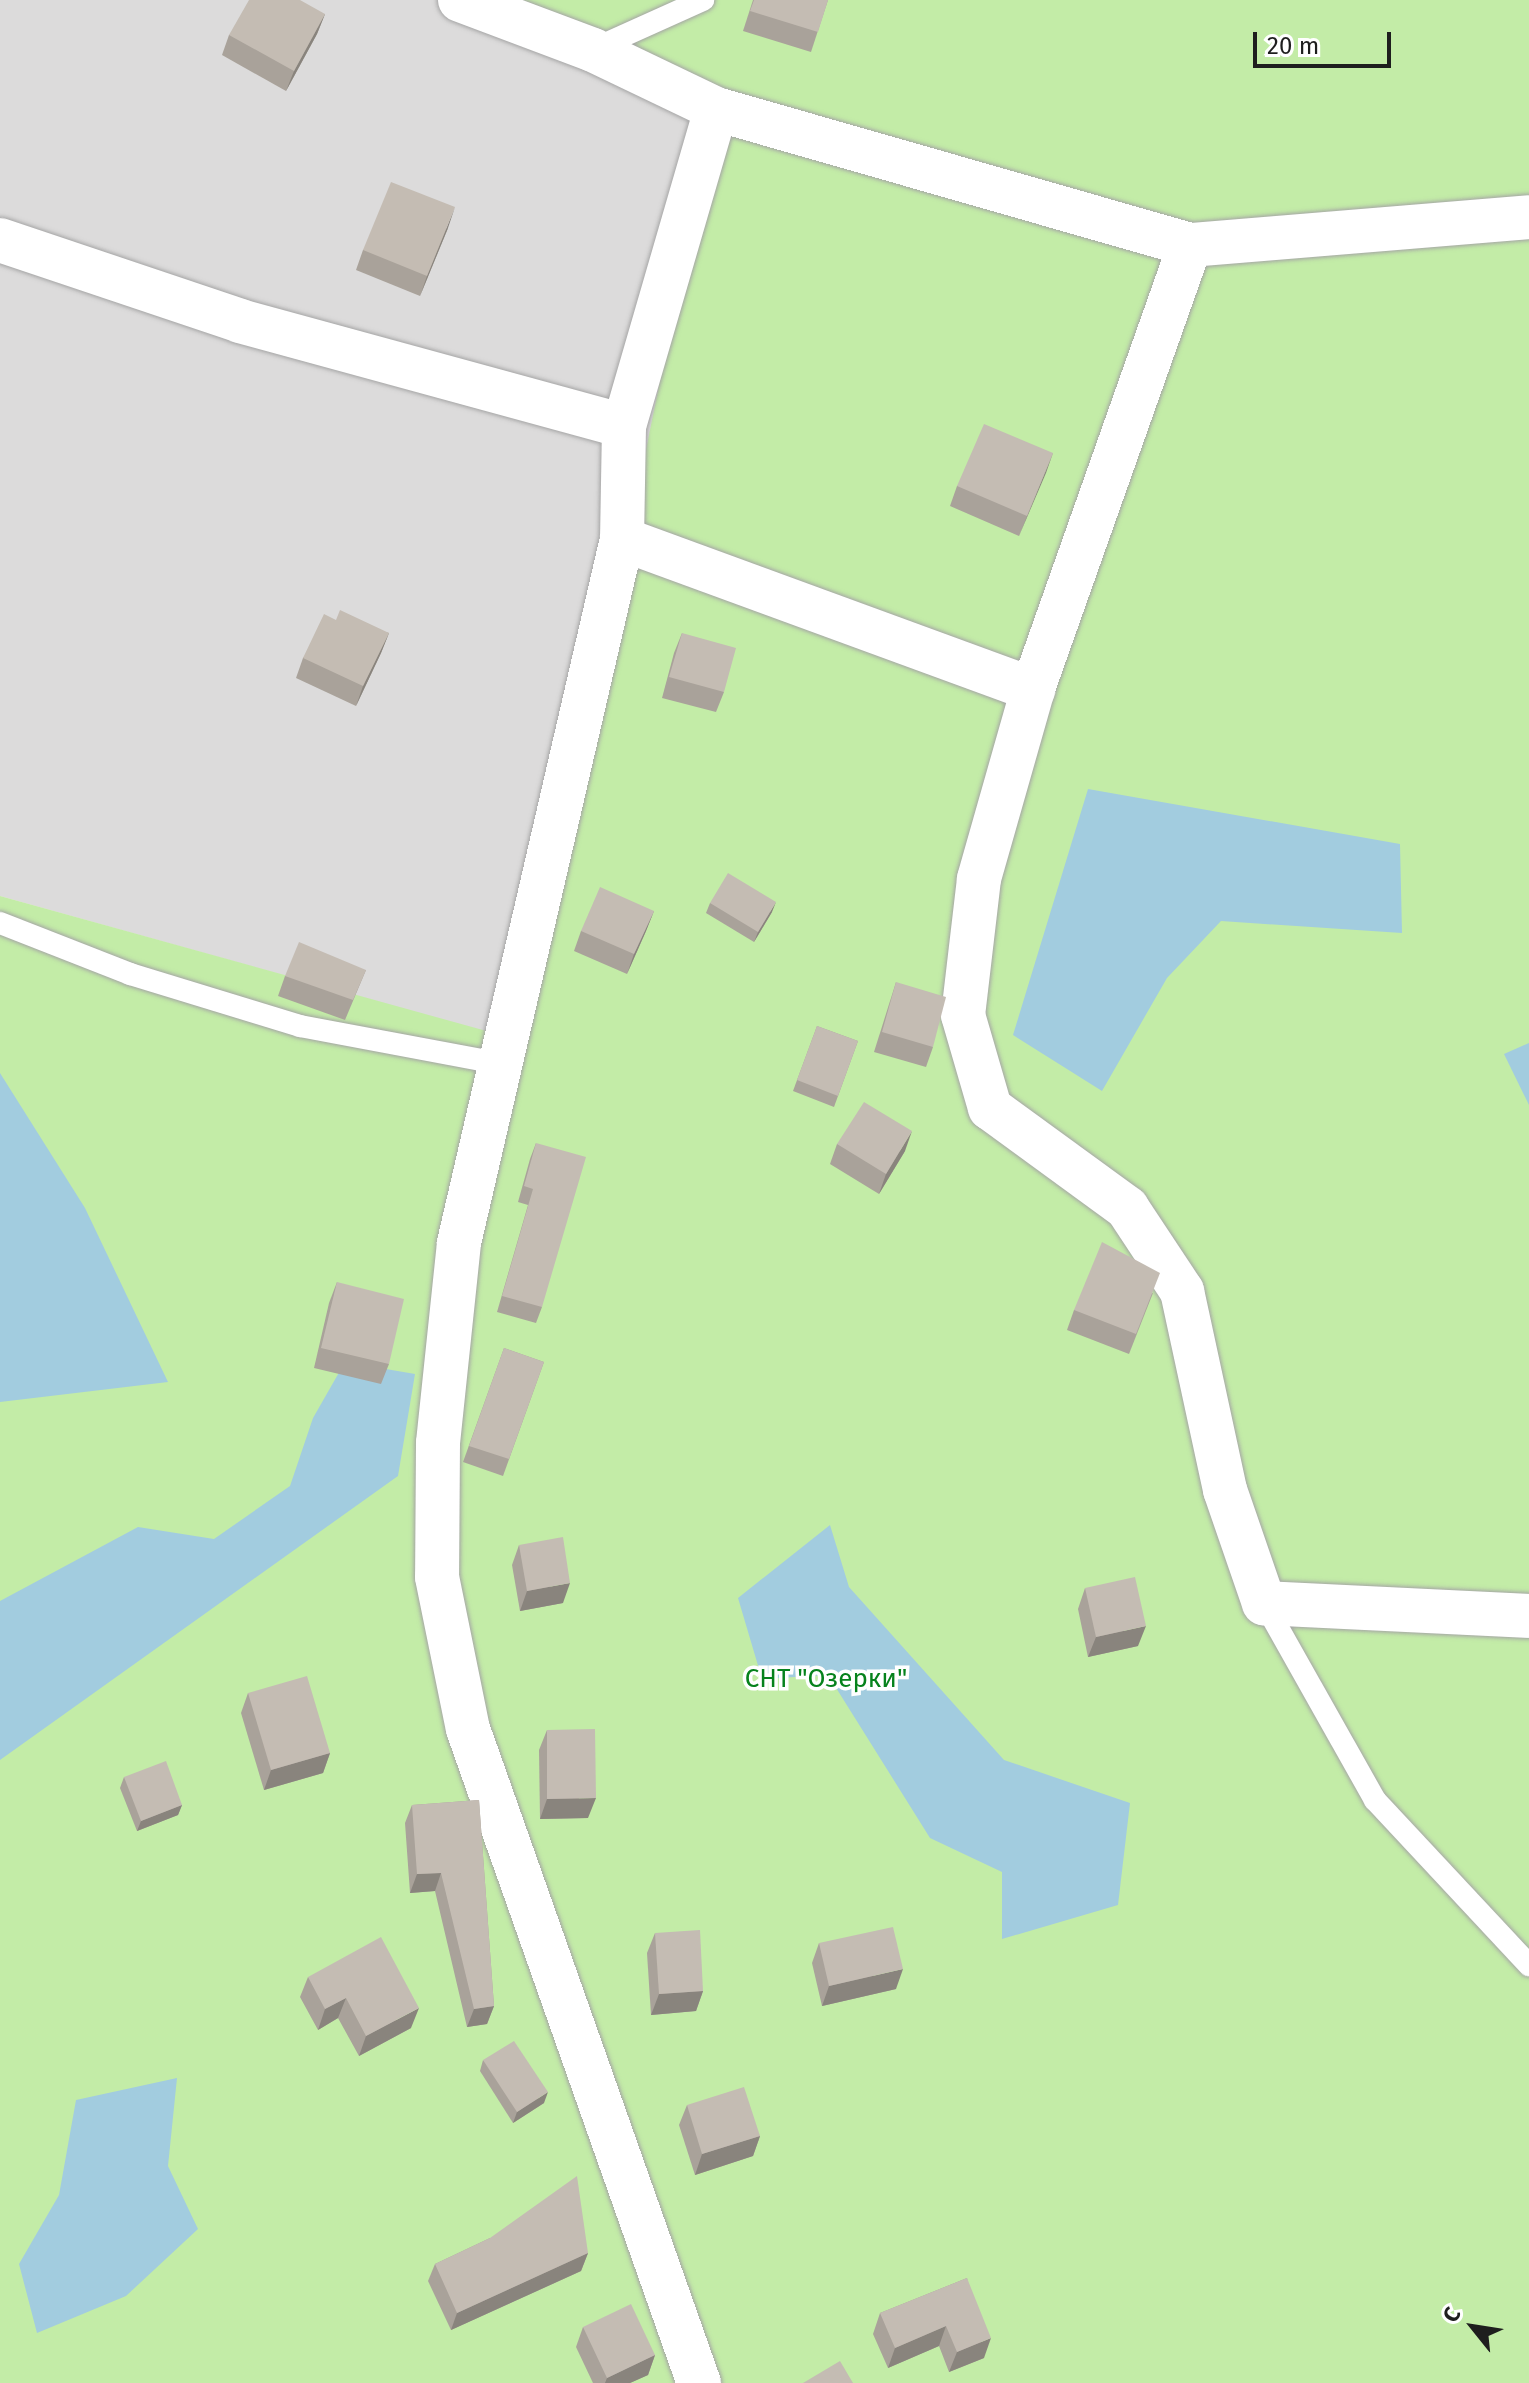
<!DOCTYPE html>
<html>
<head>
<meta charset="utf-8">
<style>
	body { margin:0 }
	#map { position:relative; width:1529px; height:2383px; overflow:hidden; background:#f0ede4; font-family:"Fira Sans",sans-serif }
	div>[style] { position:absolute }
	.residential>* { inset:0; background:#dcdbdb }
	.grass>* { inset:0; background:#c3eca7 }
	.water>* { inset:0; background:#a2ccdf }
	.roads { filter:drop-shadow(0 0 2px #a5a5a5) drop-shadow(0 0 2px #a5a5a5) }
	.service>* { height:22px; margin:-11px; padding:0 11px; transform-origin:11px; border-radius:11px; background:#fff }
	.minor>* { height:44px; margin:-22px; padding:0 22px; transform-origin:22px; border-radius:22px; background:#fff }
	.wall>* { inset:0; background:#a9a29a }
	.shaded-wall>* { inset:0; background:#89847d }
	.building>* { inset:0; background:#c4bcb3 }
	span { translate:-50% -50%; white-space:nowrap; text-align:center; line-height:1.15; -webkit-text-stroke:7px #fff; paint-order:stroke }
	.park-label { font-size:26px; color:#06821c }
	.north { position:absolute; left:1433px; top:2287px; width:80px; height:80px; -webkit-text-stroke:6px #fff; paint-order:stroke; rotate:300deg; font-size:22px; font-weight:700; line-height:32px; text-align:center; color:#1e1e1e }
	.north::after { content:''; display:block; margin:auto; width:28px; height:36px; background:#1e1e1e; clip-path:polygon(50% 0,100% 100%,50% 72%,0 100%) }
	.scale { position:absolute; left:1253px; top:32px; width:138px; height:36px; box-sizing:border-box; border:4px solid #1e1e1e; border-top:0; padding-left:10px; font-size:24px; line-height:28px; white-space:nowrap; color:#1e1e1e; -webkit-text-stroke:6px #fff; paint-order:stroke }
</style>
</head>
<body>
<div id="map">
	<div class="residential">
		<i style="clip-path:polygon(0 0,468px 0,716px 109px,526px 1043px,0 896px)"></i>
	</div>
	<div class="grass">
		<i style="clip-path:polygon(468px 0,1529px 0,1529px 2383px,0 2383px,0 896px,526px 1042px,715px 109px)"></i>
	</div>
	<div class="water">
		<i style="clip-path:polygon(1088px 789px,1400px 844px,1402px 933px,1221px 921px,1167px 978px,1102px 1091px,1013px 1035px)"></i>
		<i style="clip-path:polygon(1529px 1043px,1529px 1105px,1504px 1054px)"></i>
		<i style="clip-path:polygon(0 1073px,85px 1208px,168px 1382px,0 1402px)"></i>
		<i style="clip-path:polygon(345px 1362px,415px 1374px,398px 1476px,0 1760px,0 1601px,138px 1527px,214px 1539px,290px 1486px,313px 1418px)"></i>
		<i style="clip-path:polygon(830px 1525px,849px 1587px,1004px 1760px,1130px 1803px,1118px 1905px,1002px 1939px,1002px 1872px,930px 1838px,828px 1675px,762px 1679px,738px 1598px)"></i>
		<i style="clip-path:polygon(177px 2078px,168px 2166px,198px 2229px,126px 2296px,37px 2333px,19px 2264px,59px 2195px,76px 2100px)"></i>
	</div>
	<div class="roads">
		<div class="service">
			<i style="left:594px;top:49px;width:120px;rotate:-24.2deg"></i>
			<i style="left:0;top:923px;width:140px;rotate:21.4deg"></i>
			<i style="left:130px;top:974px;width:178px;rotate:17deg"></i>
			<i style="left:300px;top:1026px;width:200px;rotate:10.6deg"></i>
			<i style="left:1264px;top:1603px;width:226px;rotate:60.6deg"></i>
			<i style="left:1375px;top:1800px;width:226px;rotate:47deg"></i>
		</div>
		<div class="minor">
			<i style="left:460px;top:0;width:142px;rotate:20.6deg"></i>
			<i style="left:593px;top:50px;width:136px;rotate:25.6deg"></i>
			<i style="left:0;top:240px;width:253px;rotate:18.6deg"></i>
			<i style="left:240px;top:321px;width:398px;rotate:15.3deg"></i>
			<i style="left:624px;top:426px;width:330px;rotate:-73.8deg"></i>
			<i style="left:716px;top:109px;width:493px;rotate:16deg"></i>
			<i style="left:1190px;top:245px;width:340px;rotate:-4.7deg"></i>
			<i style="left:1190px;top:245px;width:471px;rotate:109.5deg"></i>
			<i style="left:1033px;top:689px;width:198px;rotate:105.9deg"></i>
			<i style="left:979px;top:879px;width:137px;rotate:96.7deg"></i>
			<i style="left:963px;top:1015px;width:97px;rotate:73.8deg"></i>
			<i style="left:990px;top:1108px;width:170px;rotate:36.1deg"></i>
			<i style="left:1127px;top:1208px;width:100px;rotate:56.5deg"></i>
			<i style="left:1182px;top:1291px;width:204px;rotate:77.8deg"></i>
			<i style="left:1225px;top:1490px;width:120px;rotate:71deg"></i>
			<i style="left:1264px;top:1603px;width:265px;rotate:2.8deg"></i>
			<i style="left:624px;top:426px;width:113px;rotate:91deg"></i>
			<i style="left:622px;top:539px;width:723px;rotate:103.04deg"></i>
			<i style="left:459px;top:1243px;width:201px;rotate:96deg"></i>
			<i style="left:438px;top:1443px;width:134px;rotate:90.4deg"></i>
			<i style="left:437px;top:1577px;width:155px;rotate:78.5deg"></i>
			<i style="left:468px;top:1729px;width:694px;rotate:70.55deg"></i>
			<i style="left:622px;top:539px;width:438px;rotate:20.1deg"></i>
		</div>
	</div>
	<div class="wall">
		<i style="clip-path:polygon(753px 0,828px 0,811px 52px,743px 31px)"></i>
		<i style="clip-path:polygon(325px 14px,317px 34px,286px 91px,222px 55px,229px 35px)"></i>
		<i style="clip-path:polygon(448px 228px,420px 296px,356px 270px,363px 250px)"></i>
		<i style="clip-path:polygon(1053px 453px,1019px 536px,950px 506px,957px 486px)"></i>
		<i style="clip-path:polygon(336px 620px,389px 633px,381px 653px,356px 706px,296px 678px,303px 658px)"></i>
		<i style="clip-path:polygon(682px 633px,724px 692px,716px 712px,662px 698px,674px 653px)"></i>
		<i style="clip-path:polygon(710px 903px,772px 912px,754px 942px,706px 913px)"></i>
		<i style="clip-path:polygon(654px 911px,646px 931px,627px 974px,574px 951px,581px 931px)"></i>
		<i style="clip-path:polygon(366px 970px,345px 1020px,278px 996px,285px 976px)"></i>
		<i style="clip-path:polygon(896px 982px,933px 1047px,926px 1067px,874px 1052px)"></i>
		<i style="clip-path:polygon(817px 1026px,858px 1041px,834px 1107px,793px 1091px)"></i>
		<i style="clip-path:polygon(536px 1143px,542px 1307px,536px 1323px,497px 1312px,528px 1205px,518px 1202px,530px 1159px)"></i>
		<i style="clip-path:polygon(837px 1144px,905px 1151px,879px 1194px,830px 1164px)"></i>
		<i style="clip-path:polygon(337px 1282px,389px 1364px,381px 1384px,314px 1368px,329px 1303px)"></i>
		<i style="clip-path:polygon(1153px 1293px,1129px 1354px,1067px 1330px,1074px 1310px)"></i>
		<i style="clip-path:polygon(504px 1348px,544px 1362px,503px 1476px,463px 1462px)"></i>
		<i style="clip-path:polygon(519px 1545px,563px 1603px,520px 1611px,512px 1565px)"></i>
		<i style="clip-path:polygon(1085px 1588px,1138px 1646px,1088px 1657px,1078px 1609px)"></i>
		<i style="clip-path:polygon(248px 1693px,330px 1753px,323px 1773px,264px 1790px,241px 1713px)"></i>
		<i style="clip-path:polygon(547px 1730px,588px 1818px,540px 1819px,539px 1750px)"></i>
		<i style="clip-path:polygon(124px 1777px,182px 1805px,178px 1815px,137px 1831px,120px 1788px)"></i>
		<i style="clip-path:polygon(479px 1800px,494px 2006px,487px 2024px,467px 2027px,435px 1891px,410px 1893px,405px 1823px,412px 1805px)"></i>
		<i style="clip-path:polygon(655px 1933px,703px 1991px,696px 2011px,651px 2015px,647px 1953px)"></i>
		<i style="clip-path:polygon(819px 1943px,896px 1989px,822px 2006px,812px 1963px)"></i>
		<i style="clip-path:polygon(308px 1977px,411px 2028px,359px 2056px,338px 2018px,318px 2030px,300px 1997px)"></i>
		<i style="clip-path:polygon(483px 2060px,544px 2103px,513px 2123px,480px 2071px)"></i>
		<i style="clip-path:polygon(687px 2105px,760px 2136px,753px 2156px,695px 2175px,679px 2125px)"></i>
		<i style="clip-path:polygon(490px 2238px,588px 2253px,581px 2271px,451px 2330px,428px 2281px,435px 2264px)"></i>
		<i style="clip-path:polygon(967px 2278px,984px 2358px,949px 2372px,939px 2346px,888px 2368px,873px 2334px,880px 2313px)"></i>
		<i style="clip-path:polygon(583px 2327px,655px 2355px,648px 2375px,630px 2383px,593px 2383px,576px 2347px)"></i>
	</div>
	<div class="shaded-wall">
		<i style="clip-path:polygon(325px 14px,317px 34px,286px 91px,294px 71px)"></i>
		<i style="clip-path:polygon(455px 207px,448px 228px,420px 296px,427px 276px)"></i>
		<i style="clip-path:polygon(1053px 453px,1046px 473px,1019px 536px,1027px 516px)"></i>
		<i style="clip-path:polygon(389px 633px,381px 653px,356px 706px,363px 686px)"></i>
		<i style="clip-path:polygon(776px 902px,772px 912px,754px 942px,758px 932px)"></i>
		<i style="clip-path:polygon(654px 911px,646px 931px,627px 974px,634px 954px)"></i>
		<i style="clip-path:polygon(912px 1131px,905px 1151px,879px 1194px,886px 1174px)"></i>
		<i style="clip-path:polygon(570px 1583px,563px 1603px,520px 1611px,527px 1591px)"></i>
		<i style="clip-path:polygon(1146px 1626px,1138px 1646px,1088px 1657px,1096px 1637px)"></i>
		<i style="clip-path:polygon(330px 1753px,323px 1773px,264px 1790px,271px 1770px)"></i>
		<i style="clip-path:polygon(596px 1798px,588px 1818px,540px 1819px,547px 1799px)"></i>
		<i style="clip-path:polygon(182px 1805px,178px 1815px,137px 1831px,141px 1821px)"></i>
		<i style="clip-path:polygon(441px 1873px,435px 1891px,410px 1893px,417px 1874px)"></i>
		<i style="clip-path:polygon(903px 1969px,896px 1989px,822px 2006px,829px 1986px)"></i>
		<i style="clip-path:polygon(703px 1991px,696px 2011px,651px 2015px,659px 1994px)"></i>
		<i style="clip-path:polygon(346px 1998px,338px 2018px,318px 2030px,325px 2009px)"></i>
		<i style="clip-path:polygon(494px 2006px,487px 2024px,467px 2027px,474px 2009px)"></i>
		<i style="clip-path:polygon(419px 2008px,411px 2028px,359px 2056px,366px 2036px)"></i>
		<i style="clip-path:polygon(548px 2092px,544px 2103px,513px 2123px,517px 2112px)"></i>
		<i style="clip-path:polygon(760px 2136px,753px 2156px,695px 2175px,702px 2154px)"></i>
		<i style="clip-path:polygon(588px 2253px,581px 2271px,451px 2330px,457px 2313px)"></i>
		<i style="clip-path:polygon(946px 2326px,939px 2346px,888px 2368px,895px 2348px)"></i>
		<i style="clip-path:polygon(991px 2338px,984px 2358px,949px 2372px,957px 2352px)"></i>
		<i style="clip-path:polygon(655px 2355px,648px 2375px,630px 2383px,605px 2383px,607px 2378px)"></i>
	</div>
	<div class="building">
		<i style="clip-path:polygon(249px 0,300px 0,325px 14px,294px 71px,229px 35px)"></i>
		<i style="clip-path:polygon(754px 0,828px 0,818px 32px,750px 11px)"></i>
		<i style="clip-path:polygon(391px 182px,455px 207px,427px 276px,363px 250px)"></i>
		<i style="clip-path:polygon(984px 424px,1053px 453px,1027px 516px,957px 486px)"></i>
		<i style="clip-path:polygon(340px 610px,389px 633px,363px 686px,303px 658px,324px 614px,336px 620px)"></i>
		<i style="clip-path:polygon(682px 633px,736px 648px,724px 692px,669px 677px)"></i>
		<i style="clip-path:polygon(728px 873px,776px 902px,758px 932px,710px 903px)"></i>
		<i style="clip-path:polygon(600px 887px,654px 911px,634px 954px,581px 931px)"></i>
		<i style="clip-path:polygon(299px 942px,366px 970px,353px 1000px,285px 976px)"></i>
		<i style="clip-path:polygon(896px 982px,946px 997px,933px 1047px,882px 1032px)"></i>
		<i style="clip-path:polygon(817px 1026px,858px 1041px,838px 1096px,797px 1080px)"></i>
		<i style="clip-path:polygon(864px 1102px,912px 1131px,886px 1174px,837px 1144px)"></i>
		<i style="clip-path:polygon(536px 1143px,586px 1157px,542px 1307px,502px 1296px,533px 1189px,524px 1186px)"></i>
		<i style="clip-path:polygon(1102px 1242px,1160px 1273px,1136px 1334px,1074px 1310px)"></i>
		<i style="clip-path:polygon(337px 1282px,404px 1299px,389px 1364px,321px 1348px)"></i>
		<i style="clip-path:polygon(504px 1348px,544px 1362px,509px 1459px,469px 1446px)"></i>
		<i style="clip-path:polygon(563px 1537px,570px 1583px,527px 1591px,519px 1545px)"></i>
		<i style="clip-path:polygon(1135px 1577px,1146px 1626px,1096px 1637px,1085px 1588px)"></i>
		<i style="clip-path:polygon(307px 1676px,330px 1753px,271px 1770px,248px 1693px)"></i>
		<i style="clip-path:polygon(595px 1729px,596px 1798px,547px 1799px,547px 1730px)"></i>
		<i style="clip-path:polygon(166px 1761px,182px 1805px,141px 1821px,124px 1777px)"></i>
		<i style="clip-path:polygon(479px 1800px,494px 2006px,474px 2009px,441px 1873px,417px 1874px,412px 1805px)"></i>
		<i style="clip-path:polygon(893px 1927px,903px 1969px,829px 1986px,819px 1943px)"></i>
		<i style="clip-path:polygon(700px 1930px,703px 1991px,659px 1994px,655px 1933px)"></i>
		<i style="clip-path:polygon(381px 1937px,419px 2008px,366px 2036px,346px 1998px,325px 2009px,308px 1977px)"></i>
		<i style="clip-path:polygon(514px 2041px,548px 2092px,517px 2112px,483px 2060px)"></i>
		<i style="clip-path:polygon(744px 2087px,760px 2136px,702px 2154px,687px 2105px)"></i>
		<i style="clip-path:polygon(577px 2176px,588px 2253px,457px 2313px,435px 2264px,490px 2238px)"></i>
		<i style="clip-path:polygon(967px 2278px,991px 2338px,957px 2352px,946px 2326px,895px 2348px,880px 2313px)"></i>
		<i style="clip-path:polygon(631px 2304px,655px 2355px,607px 2378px,583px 2327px)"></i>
		<i style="clip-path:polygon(840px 2361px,853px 2383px,803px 2383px)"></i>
	</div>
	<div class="park-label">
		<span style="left:826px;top:1679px">СНТ "Озерки"</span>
	</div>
	<div class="north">С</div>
	<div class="scale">20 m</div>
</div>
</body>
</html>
